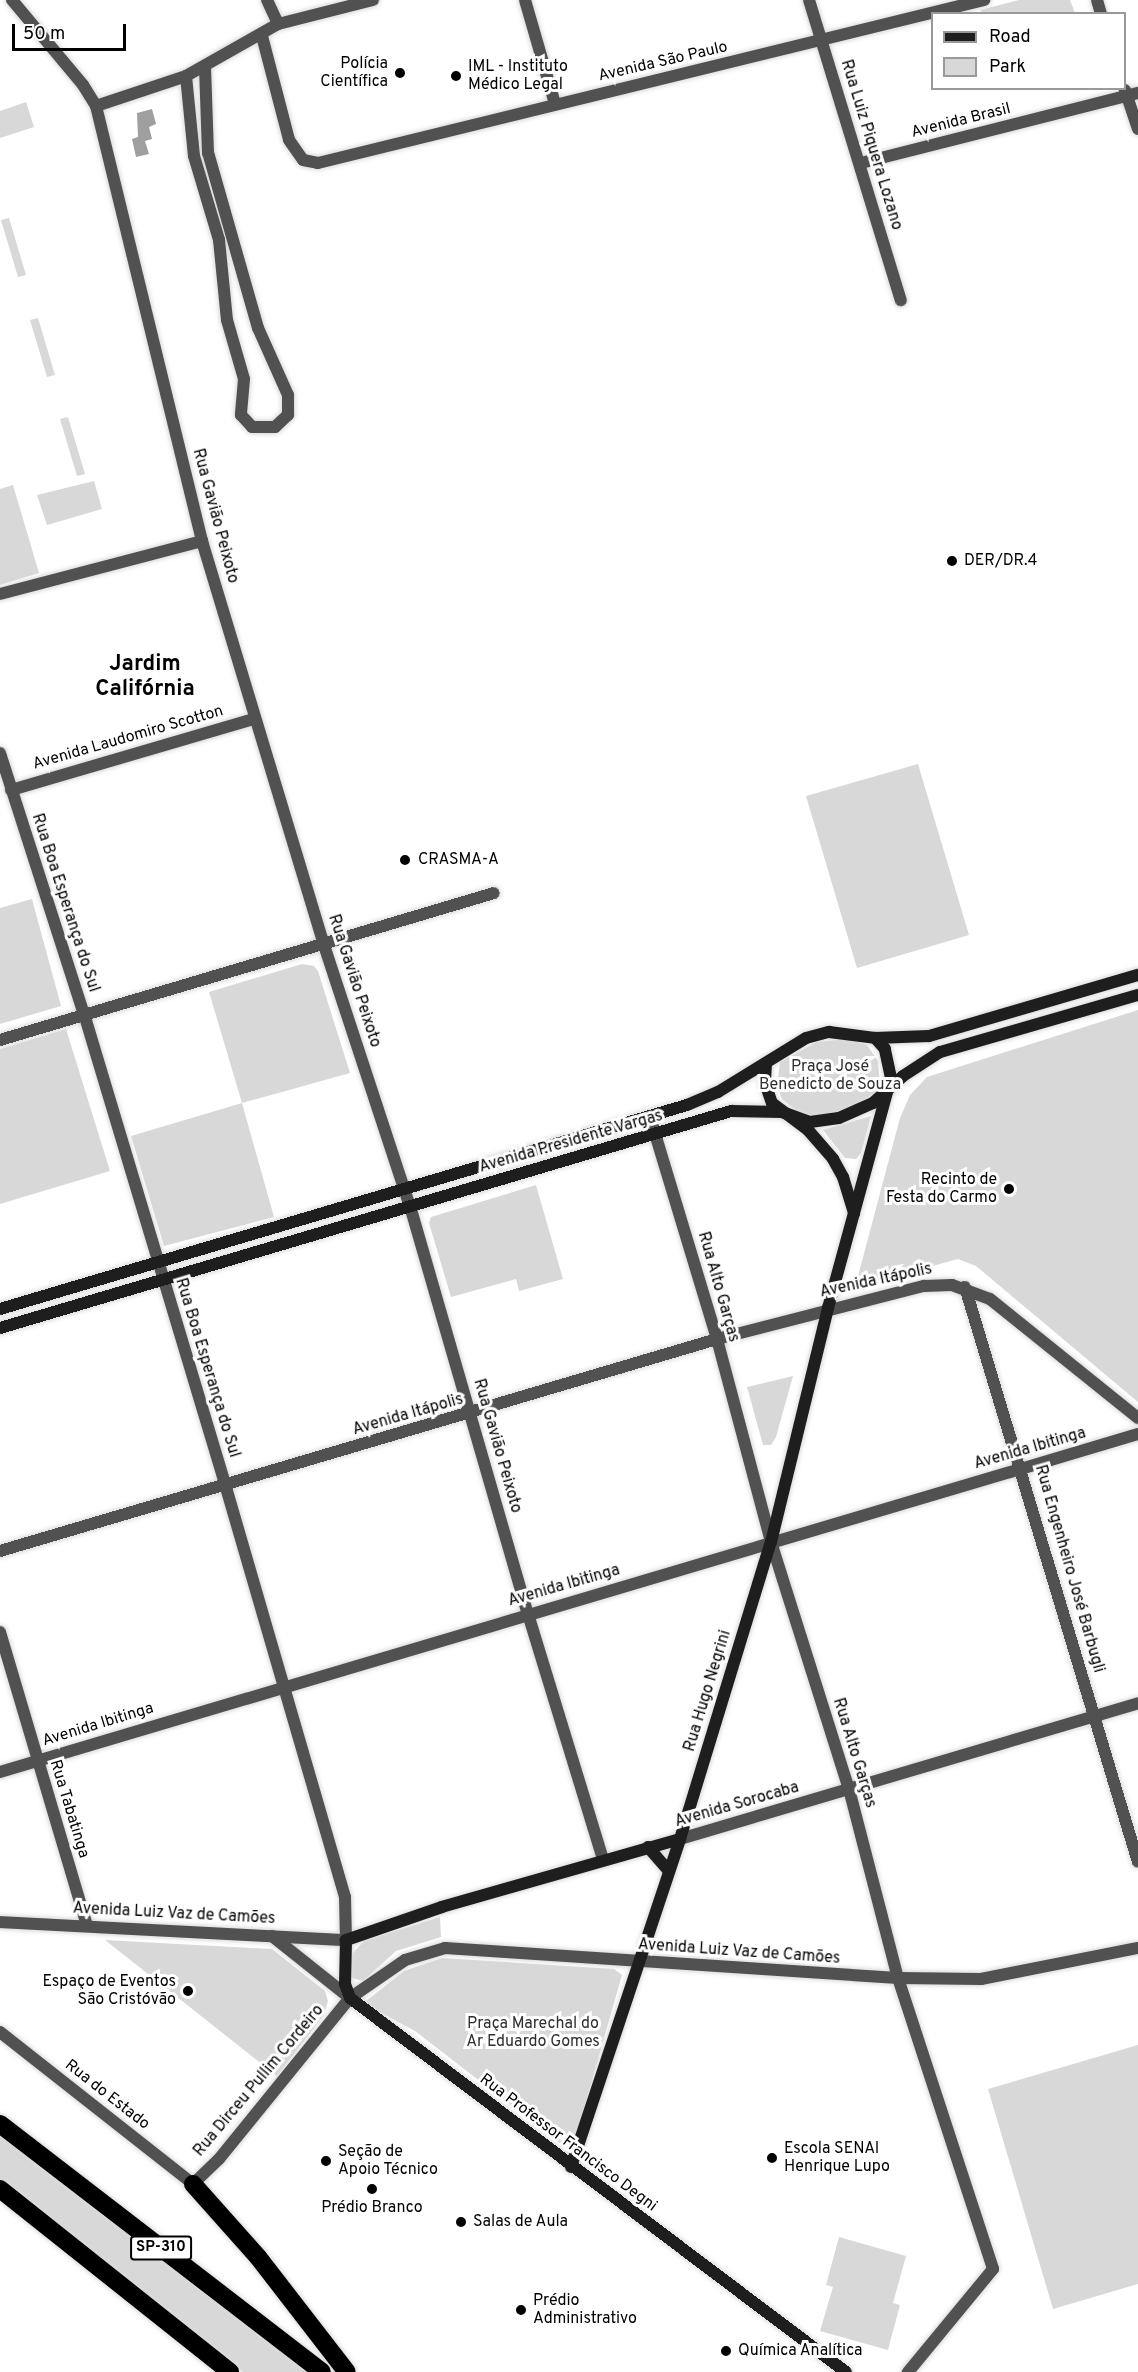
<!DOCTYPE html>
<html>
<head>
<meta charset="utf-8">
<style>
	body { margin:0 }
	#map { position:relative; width:1138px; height:2372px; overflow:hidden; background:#fff; font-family:Overpass,sans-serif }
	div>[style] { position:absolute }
	.green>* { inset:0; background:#d8d8d8 }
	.water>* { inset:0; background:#9f9f9f }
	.roads { filter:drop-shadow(0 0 2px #dbdbdb) drop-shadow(0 0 2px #dbdbdb) }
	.minor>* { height:12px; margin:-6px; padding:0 6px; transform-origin:6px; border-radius:6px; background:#515151 }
	.tertiary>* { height:12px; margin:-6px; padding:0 6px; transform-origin:6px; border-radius:6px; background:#515151 }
	.secondary>* { height:12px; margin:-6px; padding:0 6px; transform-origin:6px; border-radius:6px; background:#1e1e1e }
	.motorway>* { height:18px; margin:-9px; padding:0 9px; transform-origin:9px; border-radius:9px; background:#000 }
	.dots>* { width:16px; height:16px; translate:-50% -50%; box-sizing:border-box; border:3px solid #fff; border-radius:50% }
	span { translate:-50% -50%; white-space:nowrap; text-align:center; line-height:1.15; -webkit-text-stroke:6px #fff; paint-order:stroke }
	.shield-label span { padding:2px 4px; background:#fff; border:2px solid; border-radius:4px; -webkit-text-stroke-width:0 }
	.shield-label { font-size:15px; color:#000; font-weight:700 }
	.street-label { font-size:16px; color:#000 }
	.poi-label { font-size:16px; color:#000 }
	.right { translate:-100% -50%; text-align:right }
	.left { translate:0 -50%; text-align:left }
	.park-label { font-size:16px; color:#2f2f2f }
	.district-label { font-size:22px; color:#000; font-weight:700 }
	.legend { position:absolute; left:931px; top:12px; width:195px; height:78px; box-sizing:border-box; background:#fff; border:2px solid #999; margin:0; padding:8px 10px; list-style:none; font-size:18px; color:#000 }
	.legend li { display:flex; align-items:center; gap:12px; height:30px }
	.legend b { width:30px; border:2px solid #999 }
	.scale { position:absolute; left:12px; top:24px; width:114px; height:27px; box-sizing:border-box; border:3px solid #000; border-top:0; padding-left:8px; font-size:18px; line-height:21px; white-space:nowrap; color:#000; -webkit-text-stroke:4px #fff; paint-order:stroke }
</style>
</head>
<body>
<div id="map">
	<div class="green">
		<i style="clip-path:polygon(1019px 0,1070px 0,1075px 13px,982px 13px,980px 10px)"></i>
		<i style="clip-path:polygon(26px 102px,34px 127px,0 138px,0 111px)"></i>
		<i style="clip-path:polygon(9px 218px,26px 275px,18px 277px,1px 220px)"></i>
		<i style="clip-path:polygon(38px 318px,55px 375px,47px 377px,30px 320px)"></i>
		<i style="clip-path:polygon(68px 417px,85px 474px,77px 476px,60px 419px)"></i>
		<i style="clip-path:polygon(94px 481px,102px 509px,47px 525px,37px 495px)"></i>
		<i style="clip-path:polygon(13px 485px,39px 573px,0 585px,0 489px)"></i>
		<i style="clip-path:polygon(918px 764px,969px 935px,857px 968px,806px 796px)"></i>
		<i style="clip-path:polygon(32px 899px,61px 1006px,0 1024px,0 908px)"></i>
		<i style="clip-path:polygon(302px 964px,314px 966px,318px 971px,350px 1073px,242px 1103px,274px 1217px,164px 1246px,131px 1136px,242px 1103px,209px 992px)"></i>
		<i style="clip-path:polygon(1138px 1010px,1138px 1402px,976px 1266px,958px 1259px,864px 1285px,857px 1280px,900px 1118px,910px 1095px,927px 1077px)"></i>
		<i style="clip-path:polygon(66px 1029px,110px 1171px,0 1204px,0 1049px)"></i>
		<i style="clip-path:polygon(847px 1039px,867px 1045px,878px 1061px,880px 1086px,874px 1094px,845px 1110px,813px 1116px,794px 1109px,782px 1099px,777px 1086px,780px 1062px,817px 1042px)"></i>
		<i style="clip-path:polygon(871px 1116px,861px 1153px,856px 1159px,845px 1158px,823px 1130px)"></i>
		<i style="clip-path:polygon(536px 1185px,563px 1279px,519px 1291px,516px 1279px,451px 1297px,429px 1223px,431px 1217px)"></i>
		<i style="clip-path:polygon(793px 1376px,776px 1437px,771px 1445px,763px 1445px,747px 1387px)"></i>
		<i style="clip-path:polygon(440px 1917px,441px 1937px,396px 1951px,363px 1981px,349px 1977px,348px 1958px,364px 1941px)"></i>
		<i style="clip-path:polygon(105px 1940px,272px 1949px,325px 1991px,328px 2001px,324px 2015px,277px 2076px)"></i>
		<i style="clip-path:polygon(442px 1958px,614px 1969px,622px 1975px,575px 2140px,569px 2144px,561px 2144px,415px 2031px,372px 2008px,366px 2001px,404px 1971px)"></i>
		<i style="clip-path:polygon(1138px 2045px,1138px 2284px,1053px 2309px,988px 2089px)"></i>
		<i style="clip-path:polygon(0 2136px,307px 2372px,243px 2372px,0 2182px)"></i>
		<i style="clip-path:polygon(839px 2237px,906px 2256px,893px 2303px,900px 2305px,888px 2350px,820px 2331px,833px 2287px,826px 2285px)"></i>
	</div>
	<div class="water">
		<i style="clip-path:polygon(152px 109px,156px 124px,149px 127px,152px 139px,145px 141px,149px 154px,136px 157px,132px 139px,138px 137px,137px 113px)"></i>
	</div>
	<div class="roads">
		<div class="minor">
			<i style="left:267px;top:0;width:26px;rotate:65deg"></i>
			<i style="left:525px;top:0;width:108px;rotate:73.9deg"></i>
			<i style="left:809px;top:0;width:314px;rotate:73deg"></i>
			<i style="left:1097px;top:0;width:15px;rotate:74deg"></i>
			<i style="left:262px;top:36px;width:107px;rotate:75.4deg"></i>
			<i style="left:289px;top:140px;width:24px;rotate:55deg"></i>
			<i style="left:303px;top:160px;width:15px;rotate:11deg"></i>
			<i style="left:318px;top:163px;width:686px;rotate:-13.75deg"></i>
			<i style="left:186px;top:76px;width:80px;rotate:84.3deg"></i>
			<i style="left:194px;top:156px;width:88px;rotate:73.4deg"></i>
			<i style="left:219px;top:240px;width:80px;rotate:84.3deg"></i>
			<i style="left:227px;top:320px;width:61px;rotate:73.9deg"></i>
			<i style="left:244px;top:379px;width:36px;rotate:95deg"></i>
			<i style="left:241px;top:415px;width:16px;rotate:47deg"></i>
			<i style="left:252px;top:427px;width:23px"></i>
			<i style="left:275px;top:427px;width:18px;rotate:-43deg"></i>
			<i style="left:288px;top:415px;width:20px;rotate:-90deg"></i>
			<i style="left:288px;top:395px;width:73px;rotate:-114.1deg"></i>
			<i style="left:258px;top:328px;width:182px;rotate:-105.9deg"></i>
			<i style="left:208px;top:153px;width:87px;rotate:-92deg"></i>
			<i style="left:1125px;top:90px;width:41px;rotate:71.6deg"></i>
			<i style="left:96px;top:106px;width:95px;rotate:-18.4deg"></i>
			<i style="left:186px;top:76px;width:106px;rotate:-29.5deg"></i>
			<i style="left:278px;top:24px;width:98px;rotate:-14.2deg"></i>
			<i style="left:861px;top:163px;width:286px;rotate:-14.2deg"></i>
			<i style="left:0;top:594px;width:209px;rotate:-14.7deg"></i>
			<i style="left:0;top:753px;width:277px;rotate:72.2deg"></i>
			<i style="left:85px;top:1017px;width:488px;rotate:73.3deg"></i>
			<i style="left:225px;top:1484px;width:430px;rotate:73.8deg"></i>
			<i style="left:345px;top:1897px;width:43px;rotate:88.7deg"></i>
			<i style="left:11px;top:790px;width:253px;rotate:-16.3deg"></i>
			<i style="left:0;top:1040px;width:515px;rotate:-16.57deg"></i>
			<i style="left:650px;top:1117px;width:232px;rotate:73.2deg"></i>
			<i style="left:717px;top:1339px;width:210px;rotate:75.1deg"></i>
			<i style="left:771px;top:1542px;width:259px;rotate:72.5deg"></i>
			<i style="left:849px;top:1789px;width:195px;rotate:75.5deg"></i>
			<i style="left:898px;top:1978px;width:306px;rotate:71.9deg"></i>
			<i style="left:993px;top:2269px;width:134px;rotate:129.5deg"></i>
			<i style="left:410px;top:1206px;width:425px;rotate:73.9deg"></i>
			<i style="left:528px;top:1614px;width:256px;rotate:73deg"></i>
			<i style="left:965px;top:1287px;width:600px;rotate:73.26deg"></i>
			<i style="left:0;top:1551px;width:748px;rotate:-16.47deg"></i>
			<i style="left:717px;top:1339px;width:214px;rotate:-14.4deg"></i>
			<i style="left:924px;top:1286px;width:28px;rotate:-2deg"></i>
			<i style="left:952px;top:1285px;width:40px;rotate:20.2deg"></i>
			<i style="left:990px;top:1299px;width:190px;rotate:38.8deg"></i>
			<i style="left:0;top:1632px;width:306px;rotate:73.5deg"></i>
			<i style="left:0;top:1772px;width:1187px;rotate:-16.54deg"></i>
			<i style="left:680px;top:1839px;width:478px;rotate:-16.5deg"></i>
			<i style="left:193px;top:2184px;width:36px;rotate:-44deg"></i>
			<i style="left:219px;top:2159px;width:208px;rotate:-50.9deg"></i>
			<i style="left:350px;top:1998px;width:67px;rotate:-34.6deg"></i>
			<i style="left:405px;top:1960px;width:42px;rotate:-16.7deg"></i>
			<i style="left:445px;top:1948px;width:454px;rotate:3.8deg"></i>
			<i style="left:898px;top:1978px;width:83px;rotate:0.7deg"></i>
			<i style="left:981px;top:1979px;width:160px;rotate:-11.2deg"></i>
		</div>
		<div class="tertiary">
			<i style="left:12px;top:0;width:111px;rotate:50.1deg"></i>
			<i style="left:83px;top:85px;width:25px;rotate:58deg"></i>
			<i style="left:96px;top:106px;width:448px;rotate:76.3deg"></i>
			<i style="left:202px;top:541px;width:419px;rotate:73.2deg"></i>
			<i style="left:323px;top:942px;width:278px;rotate:71.8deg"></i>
			<i style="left:0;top:1922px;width:346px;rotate:3deg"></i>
			<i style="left:272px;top:1936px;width:100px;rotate:38.5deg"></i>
			<i style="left:0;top:2032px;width:246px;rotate:38.2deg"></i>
		</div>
		<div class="secondary">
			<i style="left:766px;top:1063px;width:20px;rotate:93deg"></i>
			<i style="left:765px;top:1083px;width:21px;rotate:71deg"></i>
			<i style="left:772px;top:1103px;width:45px;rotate:36.9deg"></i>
			<i style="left:808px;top:1130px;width:38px;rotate:49deg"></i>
			<i style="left:833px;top:1159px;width:21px;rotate:61deg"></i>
			<i style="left:843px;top:1177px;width:38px;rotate:73deg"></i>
			<i style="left:0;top:1309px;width:717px;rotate:-16.54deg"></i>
			<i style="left:687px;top:1105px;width:34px;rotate:-23deg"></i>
			<i style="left:718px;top:1092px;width:103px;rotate:-31.5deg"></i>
			<i style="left:806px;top:1038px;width:24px;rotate:-15deg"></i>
			<i style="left:829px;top:1032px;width:46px;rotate:7.4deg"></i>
			<i style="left:875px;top:1038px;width:54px;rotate:-2.1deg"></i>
			<i style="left:929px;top:1036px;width:218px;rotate:-16.3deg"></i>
			<i style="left:0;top:1328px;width:763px;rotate:-16.53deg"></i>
			<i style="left:731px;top:1111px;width:51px;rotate:1.1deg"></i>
			<i style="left:782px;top:1112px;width:30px;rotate:20deg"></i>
			<i style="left:810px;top:1122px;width:29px;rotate:-8deg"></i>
			<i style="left:839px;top:1118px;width:37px;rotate:-24deg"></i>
			<i style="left:873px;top:1103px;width:40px;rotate:-42deg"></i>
			<i style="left:903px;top:1076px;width:44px;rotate:-33deg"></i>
			<i style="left:940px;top:1052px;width:206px;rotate:-16.1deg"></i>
			<i style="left:680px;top:1839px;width:248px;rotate:164.1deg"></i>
			<i style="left:442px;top:1907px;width:102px;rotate:161deg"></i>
			<i style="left:346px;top:1940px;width:44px;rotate:91.3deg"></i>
			<i style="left:345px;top:1984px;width:15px;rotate:70deg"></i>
			<i style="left:350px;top:1998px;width:621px;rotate:37.02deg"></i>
			<i style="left:648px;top:1847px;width:32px;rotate:49deg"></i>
			<i style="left:571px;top:2167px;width:346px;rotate:-71.6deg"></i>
			<i style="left:680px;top:1839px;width:311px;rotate:-73deg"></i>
			<i style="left:771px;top:1542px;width:241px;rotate:-76.3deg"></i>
			<i style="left:828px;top:1308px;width:238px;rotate:-74.7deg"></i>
			<i style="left:891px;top:1078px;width:30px;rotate:-102deg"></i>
			<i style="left:885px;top:1049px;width:15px;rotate:-132deg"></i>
		</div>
		<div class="motorway">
			<i style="left:0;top:2124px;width:406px;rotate:37.6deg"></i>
			<i style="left:193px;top:2184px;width:98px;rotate:48.3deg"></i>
			<i style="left:258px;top:2257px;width:145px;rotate:52.3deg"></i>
			<i style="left:0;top:2189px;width:294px;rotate:38.5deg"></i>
		</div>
	</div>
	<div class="dots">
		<i style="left:400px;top:73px;background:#000"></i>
		<i style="left:456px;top:76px;background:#000"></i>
		<i style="left:952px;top:561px;background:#000"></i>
		<i style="left:405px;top:860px;background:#000"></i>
		<i style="left:1009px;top:1189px;background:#000"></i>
		<i style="left:188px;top:1991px;background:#000"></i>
		<i style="left:772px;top:2158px;background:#000"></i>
		<i style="left:326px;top:2161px;background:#000"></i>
		<i style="left:372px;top:2189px;background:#000"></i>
		<i style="left:461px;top:2222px;background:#000"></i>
		<i style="left:521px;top:2310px;background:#000"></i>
		<i style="left:726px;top:2351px;background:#000"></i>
	</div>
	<div class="shield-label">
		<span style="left:161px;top:2248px">SP-310</span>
	</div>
	<div class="street-label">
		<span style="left:663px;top:62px;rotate:-13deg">Avenida São Paulo</span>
		<span style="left:961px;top:121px;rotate:-14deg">Avenida Brasil</span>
		<span style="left:871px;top:145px;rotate:73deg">Rua Luiz Piquera Lozano</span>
		<span style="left:215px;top:516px;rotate:75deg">Rua Gavião Peixoto</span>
		<span style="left:128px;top:738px;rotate:-16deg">Avenida Laudomiro Scotton</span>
		<span style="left:65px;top:903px;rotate:72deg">Rua Boa Esperança do Sul</span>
		<span style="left:354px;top:981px;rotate:72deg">Rua Gavião Peixoto</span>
		<span style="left:571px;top:1142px;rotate:-16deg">Avenida Presidente Vargas</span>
		<span style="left:876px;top:1281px;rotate:-12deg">Avenida Itápolis</span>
		<span style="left:718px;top:1287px;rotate:74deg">Rua Alto Garças</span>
		<span style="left:207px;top:1368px;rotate:73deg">Rua Boa Esperança do Sul</span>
		<span style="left:408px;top:1415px;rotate:-16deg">Avenida Itápolis</span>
		<span style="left:497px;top:1446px;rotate:74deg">Rua Gavião Peixoto</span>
		<span style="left:1030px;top:1449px;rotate:-16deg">Avenida Ibitinga</span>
		<span style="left:1069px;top:1569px;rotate:74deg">Rua Engenheiro José Barbugli</span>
		<span style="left:564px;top:1586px;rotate:-16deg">Avenida Ibitinga</span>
		<span style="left:708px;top:1691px;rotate:-73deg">Rua Hugo Negrini</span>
		<span style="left:98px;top:1725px;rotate:-17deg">Avenida Ibitinga</span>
		<span style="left:854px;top:1753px;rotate:73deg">Rua Alto Garças</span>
		<span style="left:737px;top:1805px;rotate:-16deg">Avenida Sorocaba</span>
		<span style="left:69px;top:1809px;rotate:73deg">Rua Tabatinga</span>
		<span style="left:174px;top:1914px;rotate:3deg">Avenida Luiz Vaz de Camões</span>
		<span style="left:739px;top:1952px;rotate:4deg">Avenida Luiz Vaz de Camões</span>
		<span style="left:259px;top:2081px;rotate:-50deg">Rua Dirceu Pullim Cordeiro</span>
		<span style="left:107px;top:2095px;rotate:38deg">Rua do Estado</span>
		<span style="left:568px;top:2143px;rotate:37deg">Rua Professor Francisco Degni</span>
	</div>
	<div class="poi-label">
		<span class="right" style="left:388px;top:73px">Polícia<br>Científica</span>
		<span class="left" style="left:468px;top:76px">IML - Instituto<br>Médico Legal</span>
		<span class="left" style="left:964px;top:561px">DER/DR.4</span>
		<span class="left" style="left:418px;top:860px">CRASMA-A</span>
		<span class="right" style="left:997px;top:1189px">Recinto de<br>Festa do Carmo</span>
		<span class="right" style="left:176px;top:1991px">Espaço de Eventos<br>São Cristóvão</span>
		<span class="left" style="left:784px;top:2158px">Escola SENAI<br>Henrique Lupo</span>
		<span class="left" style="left:338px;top:2161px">Seção de<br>Apoio Técnico</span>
		<span style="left:372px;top:2208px">Prédio Branco</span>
		<span class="left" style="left:473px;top:2222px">Salas de Aula</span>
		<span class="left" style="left:533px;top:2310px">Prédio<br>Administrativo</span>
		<span class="left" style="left:738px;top:2351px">Química Analítica</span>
	</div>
	<div class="park-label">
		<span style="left:830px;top:1076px">Praça José<br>Benedicto de Souza</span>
		<span style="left:533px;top:2033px">Praça Marechal do<br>Ar Eduardo Gomes</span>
	</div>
	<div class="district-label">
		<span style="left:145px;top:677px">Jardim<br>Califórnia</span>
	</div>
	<ul class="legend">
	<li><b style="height:8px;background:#1e1e1e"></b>Road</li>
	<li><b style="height:16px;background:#d8d8d8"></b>Park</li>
	</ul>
	<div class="scale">50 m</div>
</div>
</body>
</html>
